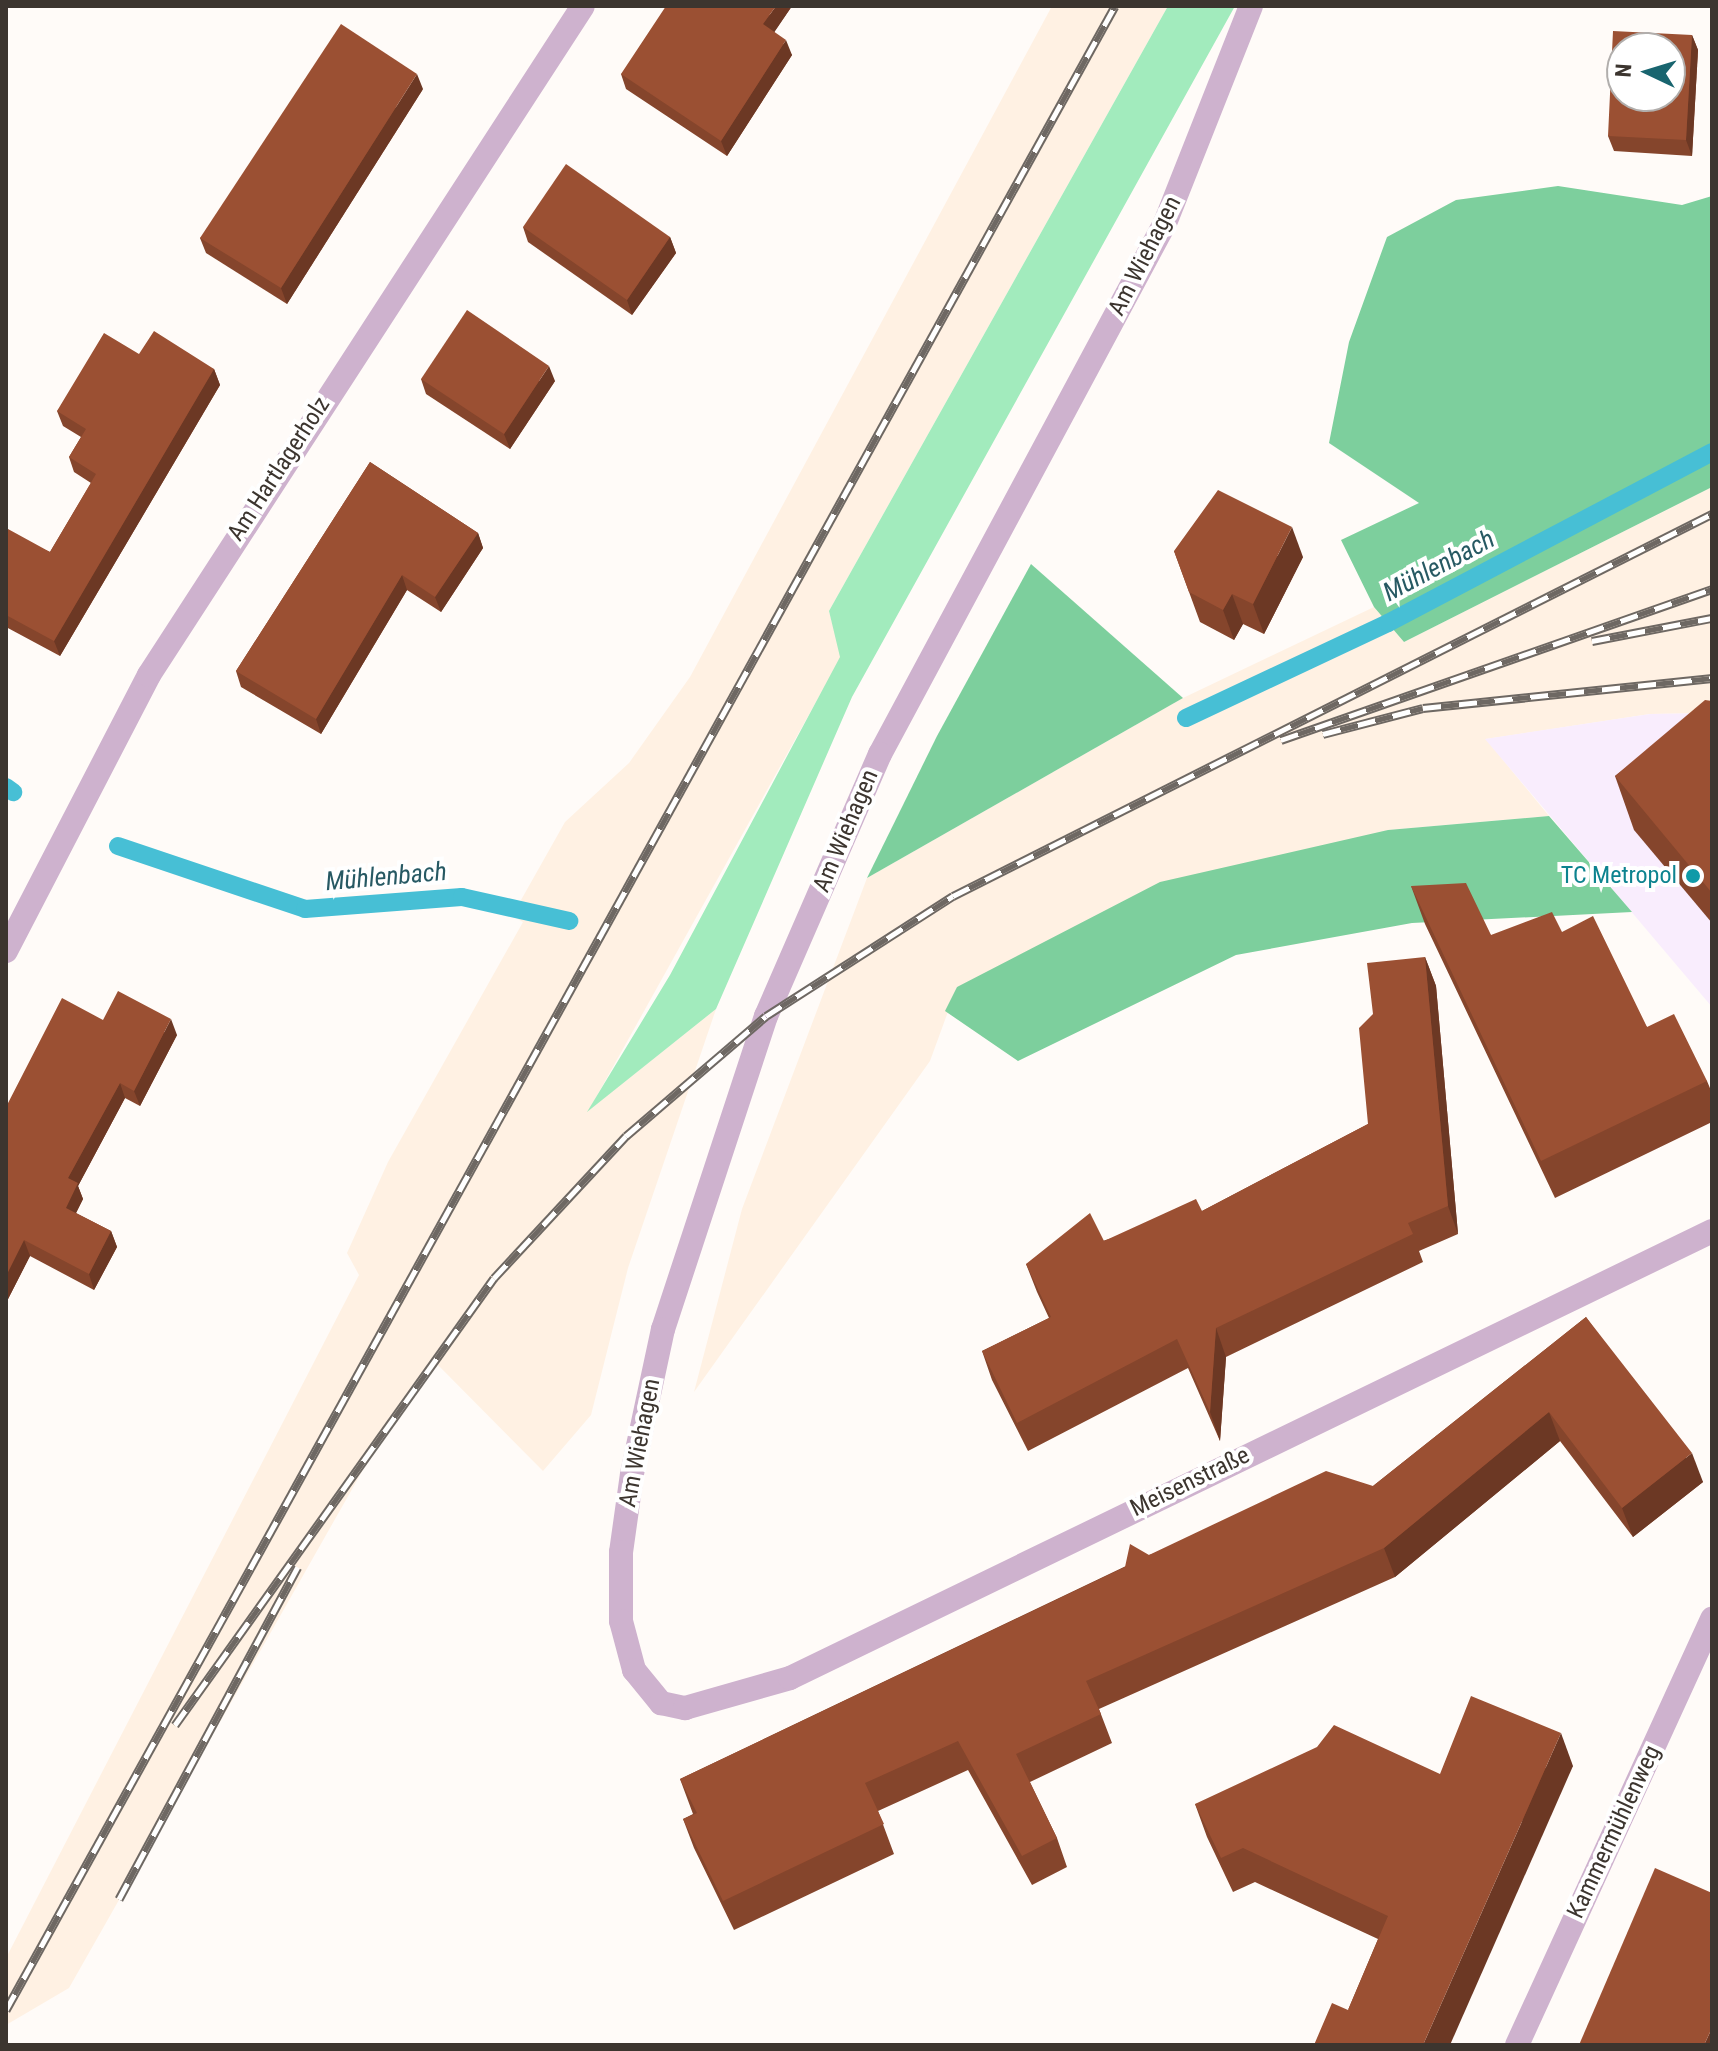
<!DOCTYPE html>
<html>
<head>
<meta charset="utf-8">
<style>
	body { margin:0 }
	#map { position:relative; width:1718px; height:2051px; overflow:hidden; background:#fffbf8; font-family:"Roboto Condensed",sans-serif }
	div>[style] { position:absolute }
	.built>* { inset:0; background:#fff1e3 }
	.industrial>* { inset:0; background:#f9edfd }
	.green>* { inset:0; background:#a2ebbd }
	.forest>* { inset:0; background:#7dcf9d }
	.stream>* { height:18px; margin:-9px; padding:0 9px; transform-origin:9px; border-radius:9px; background:#47bfd5 }
	.minor>* { height:24px; margin:-12px; padding:0 12px; transform-origin:12px; border-radius:12px; background:#ceb2ce }
	.rail>* { height:9px; margin-top:-4.5px; transform-origin:0; background:repeating-linear-gradient(90deg,#fff 0 18px,#6e6863 0 36px); box-sizing:border-box; border-block:2px solid #6e6863 }
	.wall>* { inset:0; background:#85452c }
	.shaded-wall>* { inset:0; background:#6c3824 }
	.building>* { inset:0; background:#9b5033 }
	.dots>* { width:22px; height:22px; translate:-50% -50%; box-sizing:border-box; border:4px solid #fff; border-radius:50% }
	span { translate:-50% -50%; white-space:nowrap; text-align:center; line-height:1.15; -webkit-text-stroke:8px #fff; paint-order:stroke }
	.street-label { font-size:24px; color:#3c352f }
	.culture-label { font-size:24px; color:#0d838f }
	.right { translate:-100% -50%; text-align:right }
	.water-label { font-size:26px; color:#275963; font-style:italic }
	.frame { position:absolute; inset:0; border:8px solid #3c352f; pointer-events:none }
	.north { position:absolute; left:1606px; top:32px; width:80px; height:80px; box-sizing:border-box; background:#fff; border:2px solid #b1aeac; border-radius:50%; rotate:274deg; font-size:22px; font-weight:700; line-height:32px; text-align:center; color:#3c352f }
	.north::after { content:''; display:block; margin:auto; width:28px; height:36px; background:#19656f; clip-path:polygon(50% 0,100% 100%,50% 72%,0 100%) }
</style>
</head>
<body>
<div id="map">
	<div class="built">
		<i style="clip-path:polygon(1052px 6px,1168px 6px,829px 611px,841px 657px,589px 1110px,716px 1009px,628px 1268px,591px 1415px,543px 1471px,435px 1362px,389px 1424px,69px 1988px,6px 2025px,6px 1958px,359px 1275px,347px 1253px,388px 1162px,523px 922px,512px 916px,565px 822px,629px 763px,690px 677px)"></i>
		<i style="clip-path:polygon(1712px 487px,1712px 713px,1650px 714px,1486px 739px,1549px 816px,1388px 830px,957px 987px,930px 1061px,694px 1392px,742px 1209px,867px 878px,1183px 698px,1374px 607px,1404px 642px)"></i>
	</div>
	<div class="industrial">
		<i style="clip-path:polygon(1712px 713px,1712px 1007px,1485px 739px,1650px 714px)"></i>
	</div>
	<div class="green">
		<i style="clip-path:polygon(1168px 6px,1235px 6px,852px 697px,716px 1009px,587px 1112px,670px 975px,840px 657px,829px 611px)"></i>
	</div>
	<div class="forest">
		<i style="clip-path:polygon(1558px 186px,1682px 205px,1712px 196px,1712px 487px,1404px 642px,1374px 607px,1341px 540px,1419px 503px,1329px 443px,1349px 342px,1387px 237px,1456px 200px)"></i>
		<i style="clip-path:polygon(1031px 564px,1183px 698px,867px 878px,937px 736px)"></i>
		<i style="clip-path:polygon(1549px 816px,1632px 912px,1412px 923px,1236px 955px,1018px 1061px,945px 1011px,957px 987px,1160px 882px,1388px 830px)"></i>
	</div>
	<div class="stream">
		<i style="left:1186px;top:718px;width:223px;rotate:-25.2deg"></i>
		<i style="left:1388px;top:623px;width:366px;rotate:-27.8deg"></i>
		<i style="left:6px;top:787px;width:9px;rotate:36deg"></i>
		<i style="left:118px;top:846px;width:197px;rotate:18.6deg"></i>
		<i style="left:305px;top:909px;width:157px;rotate:-4.4deg"></i>
		<i style="left:462px;top:897px;width:110px;rotate:12.6deg"></i>
	</div>
	<div class="minor">
		<i style="left:1251px;top:6px;width:233px;rotate:111.6deg"></i>
		<i style="left:1165px;top:223px;width:603px;rotate:118.22deg"></i>
		<i style="left:880px;top:754px;width:286px;rotate:113.5deg"></i>
		<i style="left:766px;top:1016px;width:330px;rotate:108.2deg"></i>
		<i style="left:663px;top:1329px;width:148px;rotate:102.1deg"></i>
		<i style="left:632px;top:1474px;width:79px;rotate:98deg"></i>
		<i style="left:621px;top:1552px;width:69px;rotate:90deg"></i>
		<i style="left:621px;top:1621px;width:51px;rotate:75.1deg"></i>
		<i style="left:634px;top:1670px;width:43px;rotate:50.7deg"></i>
		<i style="left:661px;top:1703px;width:25px;rotate:12deg"></i>
		<i style="left:685px;top:1708px;width:109px;rotate:-15.9deg"></i>
		<i style="left:790px;top:1678px;width:1025px;rotate:-25.86deg"></i>
		<i style="left:6px;top:951px;width:311px;rotate:-62.6deg"></i>
		<i style="left:149px;top:675px;width:797px;rotate:-57.03deg"></i>
		<i style="left:1517px;top:2045px;width:469px;rotate:-65.4deg"></i>
	</div>
	<div class="rail">
		<i style="left:1592px;top:641px;width:122px;rotate:-10.9deg"></i>
		<i style="left:1323px;top:734px;width:103px;rotate:-14.6deg"></i>
		<i style="left:1423px;top:708px;width:291px;rotate:-5.9deg"></i>
		<i style="left:1281px;top:740px;width:457px;rotate:-19.3deg"></i>
		<i style="left:175px;top:1725px;width:549px;rotate:-54.49deg"></i>
		<i style="left:494px;top:1278px;width:194px;rotate:-47.1deg"></i>
		<i style="left:626px;top:1136px;width:184px;rotate:-40.6deg"></i>
		<i style="left:766px;top:1016px;width:222px;rotate:-32.7deg"></i>
		<i style="left:953px;top:896px;width:850px;rotate:-26.72deg"></i>
		<i style="left:119px;top:1899px;width:377px;rotate:-61.7deg"></i>
		<i style="left:6px;top:2010px;width:2290px;rotate:-61.04deg"></i>
	</div>
	<div class="wall">
		<i style="clip-path:polygon(792px 6px,774px 32px,792px 55px,727px 156px,626px 89px,621px 74px)"></i>
		<i style="clip-path:polygon(1692px 35px,1698px 50px,1692px 156px,1614px 151px,1608px 136px)"></i>
		<i style="clip-path:polygon(423px 89px,287px 304px,206px 253px,200px 238px)"></i>
		<i style="clip-path:polygon(523px 227px,670px 237px,676px 253px,632px 315px,528px 242px)"></i>
		<i style="clip-path:polygon(139px 354px,214px 369px,220px 385px,60px 656px,6px 627px,6px 533px,50px 552px,91px 483px,74px 472px,69px 457px,81px 437px,63px 426px,57px 411px)"></i>
		<i style="clip-path:polygon(421px 379px,555px 381px,510px 449px,426px 394px)"></i>
		<i style="clip-path:polygon(370px 462px,478px 533px,483px 548px,441px 612px,407px 590px,321px 734px,241px 687px,236px 671px)"></i>
		<i style="clip-path:polygon(1174px 551px,1303px 557px,1264px 634px,1243px 624px,1234px 640px,1200px 622px)"></i>
		<i style="clip-path:polygon(1712px 701px,1712px 923px,1634px 830px,1615px 776px)"></i>
		<i style="clip-path:polygon(1411px 886px,1491px 935px,1562px 932px,1647px 1027px,1707px 1081px,1712px 1093px,1712px 1122px,1555px 1198px,1425px 924px)"></i>
		<i style="clip-path:polygon(1425px 957px,1436px 986px,1458px 1234px,1419px 1251px,1423px 1262px,1226px 1357px,1220px 1441px,1188px 1368px,1028px 1451px,992px 1380px,982px 1351px,1049px 1318px,1037px 1292px,1026px 1264px,1202px 1211px,1368px 1124px,1373px 1014px)"></i>
		<i style="clip-path:polygon(103px 1020px,177px 1035px,140px 1106px,125px 1098px,78px 1186px,83px 1199px,76px 1213px,111px 1231px,117px 1247px,94px 1290px,30px 1256px,6px 1303px,6px 1107px)"></i>
		<i style="clip-path:polygon(1586px 1317px,1703px 1482px,1633px 1537px,1560px 1441px,1395px 1577px,1099px 1709px,1112px 1743px,1030px 1782px,1057px 1838px,1067px 1867px,1032px 1885px,968px 1770px,878px 1811px,894px 1854px,734px 1930px,694px 1848px,683px 1819px,693px 1814px,680px 1779px,1149px 1555px,1373px 1486px)"></i>
		<i style="clip-path:polygon(1573px 1766px,1348px 2010px,1378px 1939px,1255px 1882px,1233px 1892px,1207px 1837px,1195px 1804px,1440px 1774px)"></i>
	</div>
	<div class="shaded-wall">
		<i style="clip-path:polygon(776px 6px,792px 6px,769px 40px,763px 24px)"></i>
		<i style="clip-path:polygon(1692px 35px,1698px 50px,1692px 156px,1686px 140px)"></i>
		<i style="clip-path:polygon(786px 40px,792px 55px,727px 156px,721px 141px)"></i>
		<i style="clip-path:polygon(417px 74px,423px 89px,287px 304px,281px 288px)"></i>
		<i style="clip-path:polygon(670px 237px,676px 253px,632px 315px,627px 300px)"></i>
		<i style="clip-path:polygon(549px 366px,555px 381px,510px 449px,504px 434px)"></i>
		<i style="clip-path:polygon(214px 369px,220px 385px,60px 656px,54px 641px)"></i>
		<i style="clip-path:polygon(1292px 527px,1303px 557px,1264px 634px,1253px 604px)"></i>
		<i style="clip-path:polygon(478px 533px,483px 548px,441px 612px,435px 597px)"></i>
		<i style="clip-path:polygon(402px 575px,407px 590px,321px 734px,316px 719px)"></i>
		<i style="clip-path:polygon(1232px 594px,1243px 624px,1234px 640px,1223px 610px)"></i>
		<i style="clip-path:polygon(1425px 957px,1436px 986px,1458px 1234px,1448px 1206px)"></i>
		<i style="clip-path:polygon(171px 1019px,177px 1035px,140px 1106px,134px 1091px)"></i>
		<i style="clip-path:polygon(120px 1083px,125px 1098px,78px 1186px,83px 1199px,71px 1223px,66px 1208px,68px 1178px)"></i>
		<i style="clip-path:polygon(111px 1231px,117px 1247px,94px 1290px,89px 1274px)"></i>
		<i style="clip-path:polygon(24px 1240px,30px 1256px,6px 1303px,6px 1276px)"></i>
		<i style="clip-path:polygon(1216px 1328px,1226px 1357px,1220px 1441px,1210px 1412px)"></i>
		<i style="clip-path:polygon(1549px 1412px,1560px 1441px,1395px 1577px,1384px 1548px)"></i>
		<i style="clip-path:polygon(1692px 1453px,1703px 1482px,1633px 1537px,1622px 1508px)"></i>
		<i style="clip-path:polygon(1561px 1733px,1573px 1766px,1450px 2045px,1423px 2045px)"></i>
		<i style="clip-path:polygon(1712px 2028px,1712px 2045px,1704px 2045px)"></i>
	</div>
	<div class="building">
		<i style="clip-path:polygon(666px 6px,776px 6px,763px 24px,786px 40px,721px 141px,621px 74px)"></i>
		<i style="clip-path:polygon(341px 24px,417px 74px,281px 288px,200px 238px)"></i>
		<i style="clip-path:polygon(evenodd,1613px 31px,1692px 35px,1686px 140px,1608px 136px,1613px 31px,1622px 48px,1670px 48px,1670px 96px,1622px 96px,1622px 48px)"></i>
		<i style="clip-path:polygon(566px 164px,670px 237px,627px 300px,523px 227px)"></i>
		<i style="clip-path:polygon(467px 310px,549px 366px,504px 434px,421px 379px)"></i>
		<i style="clip-path:polygon(154px 331px,214px 369px,54px 641px,6px 615px,6px 533px,8px 529px,50px 552px,96px 474px,69px 457px,86px 429px,57px 411px,104px 333px,139px 354px)"></i>
		<i style="clip-path:polygon(370px 462px,478px 533px,435px 597px,402px 575px,316px 719px,236px 671px)"></i>
		<i style="clip-path:polygon(1218px 490px,1292px 527px,1253px 604px,1232px 594px,1223px 610px,1189px 592px,1174px 551px)"></i>
		<i style="clip-path:polygon(1705px 700px,1712px 701px,1712px 893px,1615px 776px)"></i>
		<i style="clip-path:polygon(1466px 883px,1491px 935px,1552px 912px,1562px 932px,1593px 916px,1647px 1027px,1674px 1014px,1707px 1081px,1541px 1161px,1411px 886px)"></i>
		<i style="clip-path:polygon(1425px 957px,1448px 1206px,1408px 1223px,1413px 1234px,1216px 1328px,1210px 1412px,1177px 1339px,1017px 1423px,982px 1351px,1051px 1317px,1026px 1264px,1090px 1213px,1104px 1241px,1196px 1199px,1202px 1211px,1368px 1124px,1359px 1028px,1373px 1014px,1367px 963px)"></i>
		<i style="clip-path:polygon(118px 991px,171px 1019px,134px 1091px,120px 1083px,68px 1178px,78px 1183px,66px 1208px,111px 1231px,89px 1274px,24px 1240px,6px 1276px,6px 1107px,62px 998px,103px 1020px)"></i>
		<i style="clip-path:polygon(1586px 1317px,1692px 1453px,1622px 1508px,1549px 1412px,1384px 1548px,1086px 1681px,1101px 1714px,1016px 1754px,1057px 1838px,1022px 1856px,958px 1741px,865px 1783px,884px 1824px,723px 1901px,683px 1819px,697px 1813px,680px 1779px,1125px 1567px,1130px 1544px,1149px 1555px,1326px 1471px,1373px 1486px)"></i>
		<i style="clip-path:polygon(1471px 1696px,1561px 1733px,1423px 2045px,1314px 2045px,1332px 2003px,1348px 2010px,1388px 1916px,1243px 1848px,1221px 1858px,1195px 1804px,1317px 1747px,1334px 1725px,1440px 1774px)"></i>
		<i style="clip-path:polygon(1655px 1868px,1712px 1893px,1712px 2028px,1704px 2045px,1579px 2045px)"></i>
	</div>
	<div class="dots">
		<i style="left:1693px;top:876px;background:#0f9aa8"></i>
	</div>
	<div class="street-label">
		<span style="left:1145px;top:256px;rotate:-63deg">Am Wiehagen</span>
		<span style="left:279px;top:469px;rotate:-57deg">Am Hartlagerholz</span>
		<span style="left:846px;top:831px;rotate:-67deg">Am Wiehagen</span>
		<span style="left:640px;top:1443px;rotate:-79deg">Am Wiehagen</span>
		<span style="left:1190px;top:1482px;rotate:-26deg">Meisenstraße</span>
		<span style="left:1614px;top:1832px;rotate:-65deg">Kammermühlenweg</span>
	</div>
	<div class="culture-label">
		<span class="right" style="left:1677px;top:876px">TC Metropol</span>
	</div>
	<div class="water-label">
		<span style="left:1439px;top:566px;rotate:-28deg">Mühlenbach</span>
		<span style="left:386px;top:877px;rotate:-5deg">Mühlenbach</span>
	</div>
	<div class="frame"></div>
	<div class="north">N</div>
</div>
</body>
</html>
